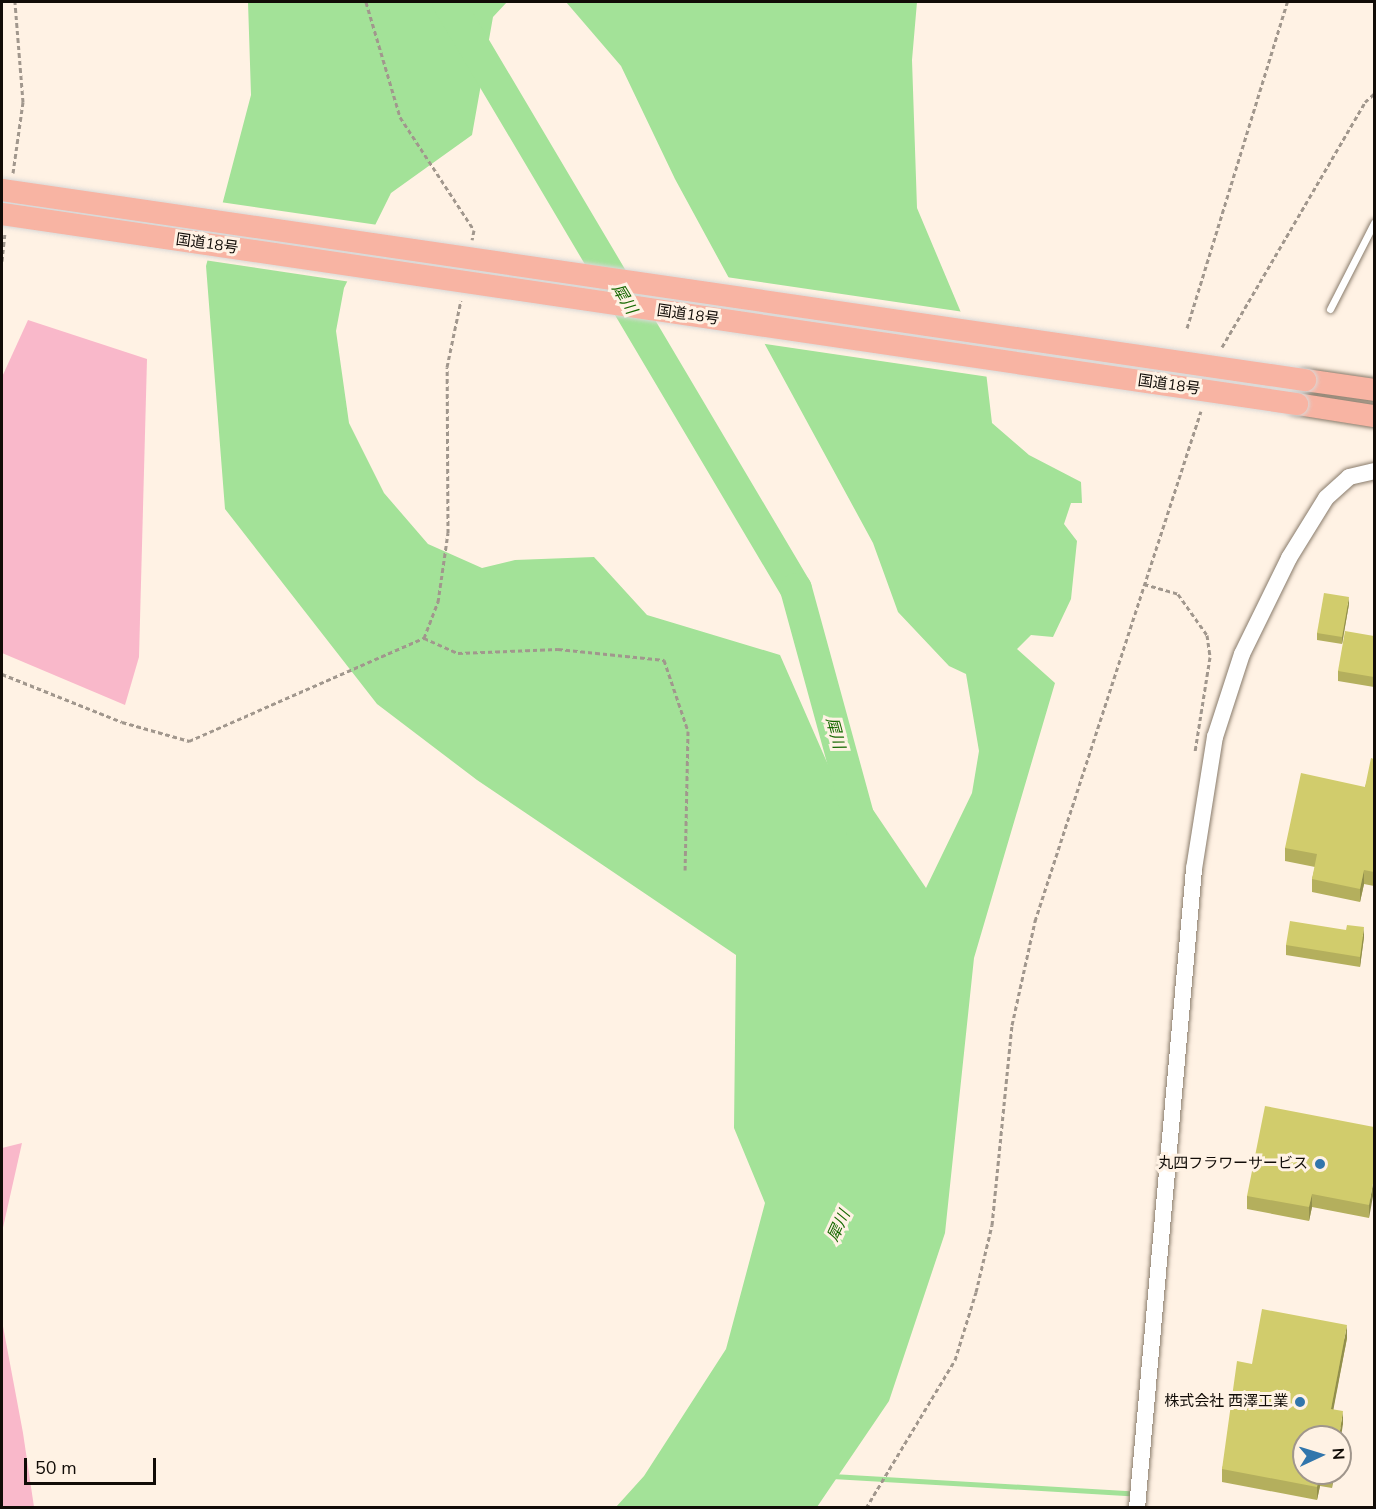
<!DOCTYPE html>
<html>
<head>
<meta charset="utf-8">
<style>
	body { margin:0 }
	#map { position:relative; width:1376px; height:1509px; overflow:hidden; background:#fff2e4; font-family:"Nunito Sans","Noto Sans JP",sans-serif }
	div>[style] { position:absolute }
	.green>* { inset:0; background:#f9b8ca }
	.water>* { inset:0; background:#a3e298 }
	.pier>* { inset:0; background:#fff2e4 }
	.stream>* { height:5px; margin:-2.5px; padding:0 2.5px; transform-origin:2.5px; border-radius:2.5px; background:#a3e298 }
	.river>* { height:32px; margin:-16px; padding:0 16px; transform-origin:16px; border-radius:16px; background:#a3e298 }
	.path>* { height:3px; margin-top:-1.5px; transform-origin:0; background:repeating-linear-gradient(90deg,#a1978d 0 4.5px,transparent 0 7.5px) }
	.roads { filter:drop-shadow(0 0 2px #897b6b) drop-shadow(0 0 2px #897b6b) }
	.service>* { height:7px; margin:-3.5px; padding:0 3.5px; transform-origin:3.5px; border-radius:3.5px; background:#fff }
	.tertiary>* { height:16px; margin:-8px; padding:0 8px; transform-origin:8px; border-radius:8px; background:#fff }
	.trunk>* { height:22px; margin:-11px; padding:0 11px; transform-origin:11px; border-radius:11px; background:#f8b4a3 }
	.bridges { filter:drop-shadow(0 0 2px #d9d8d7) drop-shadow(0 0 2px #d9d8d7) }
	.trunk-bridge>* { height:22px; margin:-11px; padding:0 11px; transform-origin:11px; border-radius:11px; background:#f8b4a3 }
	.wall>* { inset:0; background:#b4af5d }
	.shaded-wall>* { inset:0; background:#928f4c }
	.building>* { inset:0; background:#d1cc6c }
	.dots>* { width:16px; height:16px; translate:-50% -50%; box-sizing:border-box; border:3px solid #fff2e4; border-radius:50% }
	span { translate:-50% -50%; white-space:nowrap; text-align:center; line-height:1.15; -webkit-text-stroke:6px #fff2e4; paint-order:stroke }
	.street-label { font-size:15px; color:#110c07 }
	.poi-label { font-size:15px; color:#110c07 }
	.right { translate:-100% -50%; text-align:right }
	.water-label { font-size:16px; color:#166800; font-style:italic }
	.frame { position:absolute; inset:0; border:3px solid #110c07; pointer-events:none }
	.north { position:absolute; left:1292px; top:1425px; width:60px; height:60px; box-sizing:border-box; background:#fff2e4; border:2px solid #a0968c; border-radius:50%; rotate:86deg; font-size:16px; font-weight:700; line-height:24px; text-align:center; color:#110c07 }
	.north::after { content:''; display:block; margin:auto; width:21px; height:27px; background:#3276ac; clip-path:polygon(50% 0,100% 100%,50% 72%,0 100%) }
	.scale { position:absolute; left:24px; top:1458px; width:132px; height:27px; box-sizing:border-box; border:3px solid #110c07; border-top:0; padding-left:8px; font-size:18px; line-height:21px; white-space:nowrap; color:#110c07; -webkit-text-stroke:4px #fff2e4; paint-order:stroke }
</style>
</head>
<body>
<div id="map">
	<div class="green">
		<i style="clip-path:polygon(28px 320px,147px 359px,139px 657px,125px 705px,2px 653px,2px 377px)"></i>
		<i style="clip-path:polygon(22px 1143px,2px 1232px,2px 1148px)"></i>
		<i style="clip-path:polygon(2px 1321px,23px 1433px,34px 1507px,2px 1507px)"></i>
	</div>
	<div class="water">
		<i style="clip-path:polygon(248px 2px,507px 2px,493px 17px,472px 135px,391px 193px,344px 288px,336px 331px,349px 423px,384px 493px,428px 544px,482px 568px,515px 560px,594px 557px,647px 615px,780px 655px,833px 776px,859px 789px,926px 888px,972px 793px,979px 751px,966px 674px,949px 666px,898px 612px,873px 543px,675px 179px,621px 66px,566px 2px,917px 2px,912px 60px,917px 208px,986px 372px,992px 423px,1029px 455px,1081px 482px,1082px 503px,1071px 503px,1064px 524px,1077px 541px,1071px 599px,1053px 637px,1031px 635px,1017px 649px,1055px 683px,974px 958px,945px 1233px,889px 1401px,817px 1507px,616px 1507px,644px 1476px,726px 1349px,765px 1203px,734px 1128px,736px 955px,477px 780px,377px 704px,225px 509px,206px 266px,251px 95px)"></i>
	</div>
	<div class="pier">
		<i style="clip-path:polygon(220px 202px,378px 225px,351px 282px,204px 260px)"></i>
		<i style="clip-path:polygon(726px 277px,964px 312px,989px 377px,759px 343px)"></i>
	</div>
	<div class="stream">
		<i style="left:832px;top:1476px;width:298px;rotate:3.3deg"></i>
	</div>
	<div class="river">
		<i style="left:448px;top:2px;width:682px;rotate:59.34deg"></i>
		<i style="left:796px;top:589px;width:246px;rotate:74.7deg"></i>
	</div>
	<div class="path">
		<i style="left:366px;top:2px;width:120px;rotate:73.5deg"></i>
		<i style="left:400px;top:117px;width:135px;rotate:56.8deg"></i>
		<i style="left:474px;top:230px;width:10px;rotate:101deg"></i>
		<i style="left:13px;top:173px;width:72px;rotate:-82deg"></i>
		<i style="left:23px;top:102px;width:100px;rotate:-94.6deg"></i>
		<i style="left:2px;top:261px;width:28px;rotate:-84deg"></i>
		<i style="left:1187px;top:328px;width:341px;rotate:-72.9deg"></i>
		<i style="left:1222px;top:347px;width:284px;rotate:-59.7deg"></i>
		<i style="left:1365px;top:102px;width:12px;rotate:-42deg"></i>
		<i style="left:1144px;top:584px;width:35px;rotate:16deg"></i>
		<i style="left:1178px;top:594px;width:50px;rotate:54.7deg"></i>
		<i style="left:1207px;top:635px;width:22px;rotate:82deg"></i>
		<i style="left:1210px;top:657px;width:96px;rotate:99deg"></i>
		<i style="left:424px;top:638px;width:37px;rotate:24deg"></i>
		<i style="left:458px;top:653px;width:100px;rotate:-2.3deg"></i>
		<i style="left:558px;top:649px;width:107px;rotate:5.9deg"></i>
		<i style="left:664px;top:660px;width:75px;rotate:71.3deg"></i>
		<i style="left:688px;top:731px;width:139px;rotate:91.2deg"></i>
		<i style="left:2px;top:674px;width:129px;rotate:21.8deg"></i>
		<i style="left:122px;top:722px;width:70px;rotate:15.8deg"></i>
		<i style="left:189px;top:741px;width:257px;rotate:-23.7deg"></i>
		<i style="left:424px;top:638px;width:39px;rotate:-69deg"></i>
		<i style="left:438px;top:602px;width:70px;rotate:-81.8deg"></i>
		<i style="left:448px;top:533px;width:166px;rotate:-90.3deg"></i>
		<i style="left:447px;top:367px;width:68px;rotate:-78.2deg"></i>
		<i style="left:866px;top:1508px;width:173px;rotate:-59deg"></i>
		<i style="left:955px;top:1360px;width:71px;rotate:-72.8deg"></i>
		<i style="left:976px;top:1292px;width:69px;rotate:-76.6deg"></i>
		<i style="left:992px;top:1225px;width:201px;rotate:-84.3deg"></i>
		<i style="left:1012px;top:1025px;width:107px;rotate:-77.5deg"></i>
		<i style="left:1035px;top:921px;width:536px;rotate:-71.97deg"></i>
	</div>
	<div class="roads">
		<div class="service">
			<i style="left:1330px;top:309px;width:97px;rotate:-62.9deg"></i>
		</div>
		<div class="tertiary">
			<i style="left:1137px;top:1508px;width:642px;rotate:-84.9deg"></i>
			<i style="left:1194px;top:869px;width:134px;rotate:-81deg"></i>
			<i style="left:1215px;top:737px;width:87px;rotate:-72deg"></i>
			<i style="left:1242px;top:654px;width:107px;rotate:-63.9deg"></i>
			<i style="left:1289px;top:558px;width:70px;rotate:-58.3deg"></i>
			<i style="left:1326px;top:498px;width:31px;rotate:-42deg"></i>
			<i style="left:1349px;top:477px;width:26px;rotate:-13deg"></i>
		</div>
		<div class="trunk">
			<i style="left:1305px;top:380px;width:70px;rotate:8.2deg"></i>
			<i style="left:1297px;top:404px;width:78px;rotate:8.9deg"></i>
		</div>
	</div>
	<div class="bridges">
		<div class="trunk-bridge">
			<i style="left:2px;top:190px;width:1317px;rotate:8.3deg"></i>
			<i style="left:2px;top:214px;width:1309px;rotate:8.35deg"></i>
		</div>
	</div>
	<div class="wall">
		<i style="clip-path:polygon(1349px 604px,1342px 644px,1317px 640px,1317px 633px)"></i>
		<i style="clip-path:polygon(1374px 636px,1374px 687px,1338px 681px,1338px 671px)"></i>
		<i style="clip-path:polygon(1374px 759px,1374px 886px,1364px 884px,1360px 902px,1312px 892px,1312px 879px,1315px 867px,1285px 861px,1285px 848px,1365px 787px)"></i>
		<i style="clip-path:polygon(1346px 930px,1364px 937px,1360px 967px,1286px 955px,1286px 945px)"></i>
		<i style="clip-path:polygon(1374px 1127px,1369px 1218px,1312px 1207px,1309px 1221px,1247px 1209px,1247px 1196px)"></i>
		<i style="clip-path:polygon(1347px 1338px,1333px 1409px,1343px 1424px,1304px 1473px,1334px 1473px,1332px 1488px,1320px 1486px,1317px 1500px,1222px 1482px,1222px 1469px,1252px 1364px)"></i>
	</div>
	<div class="shaded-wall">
		<i style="clip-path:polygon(1349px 597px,1349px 604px,1342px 644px,1342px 637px)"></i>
		<i style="clip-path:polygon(1364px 870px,1364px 884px,1360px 902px,1360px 889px)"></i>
		<i style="clip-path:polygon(1364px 927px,1364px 937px,1360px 967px,1360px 957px)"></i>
		<i style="clip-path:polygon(1374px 1178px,1374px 1191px,1369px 1218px,1369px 1205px)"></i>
		<i style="clip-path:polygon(1312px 1194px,1312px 1207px,1309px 1221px,1309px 1207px)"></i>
		<i style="clip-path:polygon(1347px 1325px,1347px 1338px,1331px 1422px,1331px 1409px)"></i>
		<i style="clip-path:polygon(1343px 1411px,1343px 1424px,1340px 1443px,1340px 1437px,1339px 1437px)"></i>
		<i style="clip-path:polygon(1320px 1473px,1320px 1486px,1317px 1500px,1317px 1487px)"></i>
		<i style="clip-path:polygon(1332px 1473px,1334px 1473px,1332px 1488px)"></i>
	</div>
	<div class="building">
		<i style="clip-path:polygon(1324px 593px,1349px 597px,1342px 637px,1317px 633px)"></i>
		<i style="clip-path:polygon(1345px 631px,1374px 636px,1374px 677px,1338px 671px)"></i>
		<i style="clip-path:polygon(1371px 758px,1374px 759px,1374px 872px,1364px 870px,1360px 889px,1312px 879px,1317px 854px,1285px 848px,1301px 773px,1365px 787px)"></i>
		<i style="clip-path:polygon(1290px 921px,1346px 930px,1347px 925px,1364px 927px,1360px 957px,1286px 945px)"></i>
		<i style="clip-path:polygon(1265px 1106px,1374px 1127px,1374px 1178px,1369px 1205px,1312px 1194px,1309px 1207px,1247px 1196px)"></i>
		<i style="clip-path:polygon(1262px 1309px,1347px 1325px,1331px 1409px,1343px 1411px,1339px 1437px,1304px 1437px,1304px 1473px,1320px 1473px,1317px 1487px,1222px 1469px,1237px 1361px,1252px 1364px)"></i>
	</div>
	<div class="dots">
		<i style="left:1320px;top:1164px;background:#3276ac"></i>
		<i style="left:1300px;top:1402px;background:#3276ac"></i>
	</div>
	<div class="street-label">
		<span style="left:207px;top:244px;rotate:8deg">国道18号</span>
		<span style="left:688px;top:315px;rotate:8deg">国道18号</span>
		<span style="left:1169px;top:385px;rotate:8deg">国道18号</span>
	</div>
	<div class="poi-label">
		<span class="right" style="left:1308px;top:1164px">丸四フラワーサービス</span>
		<span class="right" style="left:1288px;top:1402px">株式会社 西澤工業</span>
	</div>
	<div class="water-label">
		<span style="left:624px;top:299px;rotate:59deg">犀川</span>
		<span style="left:835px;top:733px;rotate:75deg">犀川</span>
		<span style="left:839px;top:1226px;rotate:-65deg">犀川</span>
	</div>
	<div class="frame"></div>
	<div class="north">N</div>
	<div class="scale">50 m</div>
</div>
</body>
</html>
